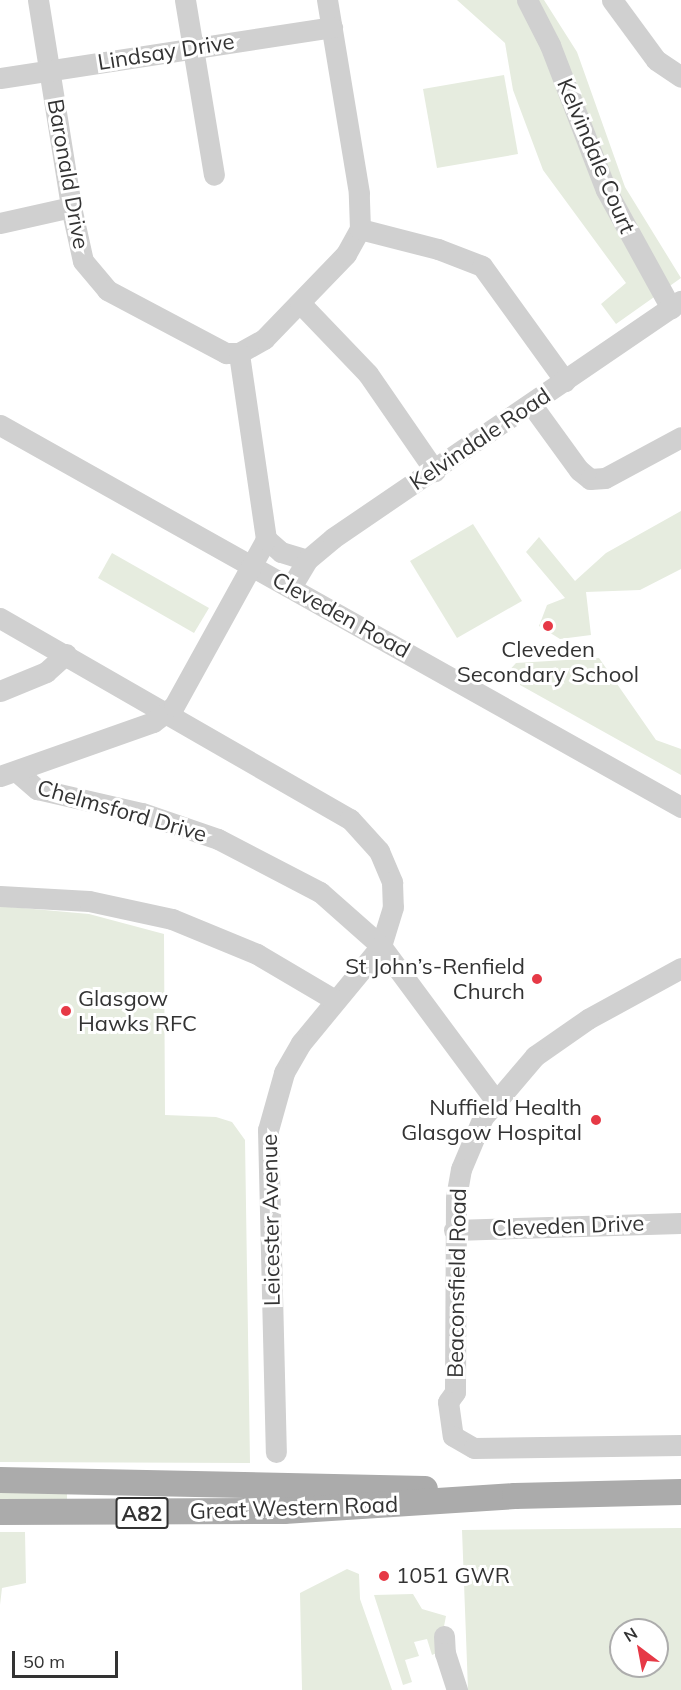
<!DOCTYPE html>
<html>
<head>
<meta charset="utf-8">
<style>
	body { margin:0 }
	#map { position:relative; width:681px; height:1690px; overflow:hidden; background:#fff; font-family:Mulish,sans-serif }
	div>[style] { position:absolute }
	.green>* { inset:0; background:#e6ecdf }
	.minor>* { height:21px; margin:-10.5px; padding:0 10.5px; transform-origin:10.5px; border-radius:10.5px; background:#d0d0d0 }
	.major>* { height:26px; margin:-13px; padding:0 13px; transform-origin:13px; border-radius:13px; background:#ababab }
	.dots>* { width:16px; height:16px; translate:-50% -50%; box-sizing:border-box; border:3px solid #fff; border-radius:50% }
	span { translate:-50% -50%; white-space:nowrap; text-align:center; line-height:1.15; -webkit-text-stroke:6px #fff; paint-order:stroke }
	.shield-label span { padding:2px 4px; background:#fff; border:2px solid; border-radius:4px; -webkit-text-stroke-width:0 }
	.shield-label { font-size:21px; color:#333; font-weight:700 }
	.street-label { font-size:22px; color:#333 }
	.poi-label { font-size:22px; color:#333 }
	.right { translate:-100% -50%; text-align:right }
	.left { translate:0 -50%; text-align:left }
	.north { position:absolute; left:609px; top:1618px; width:60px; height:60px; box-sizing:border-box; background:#fff; border:2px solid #adadad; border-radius:50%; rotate:328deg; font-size:16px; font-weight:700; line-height:24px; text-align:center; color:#333 }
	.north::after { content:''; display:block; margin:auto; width:21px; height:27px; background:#e63946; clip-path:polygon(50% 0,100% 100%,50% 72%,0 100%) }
	.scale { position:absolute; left:12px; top:1651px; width:106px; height:27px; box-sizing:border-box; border:3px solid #333; border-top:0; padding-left:8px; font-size:18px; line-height:21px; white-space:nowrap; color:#333; -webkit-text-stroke:4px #fff; paint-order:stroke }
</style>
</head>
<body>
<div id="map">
	<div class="green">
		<i style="clip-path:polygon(457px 0,544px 0,577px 52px,625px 187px,681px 278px,616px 324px,601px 304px,626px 283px,543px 170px,513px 90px,505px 43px)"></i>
		<i style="clip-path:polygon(504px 75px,518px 154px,437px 168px,423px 89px)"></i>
		<i style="clip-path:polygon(681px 511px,681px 569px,640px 590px,586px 592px,591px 635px,560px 639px,539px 626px,547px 605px,565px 598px,526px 552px,539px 537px,575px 581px,606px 553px)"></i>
		<i style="clip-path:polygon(473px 524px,522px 601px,457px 638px,410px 561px)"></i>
		<i style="clip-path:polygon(112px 553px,209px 608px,194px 633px,98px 578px)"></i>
		<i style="clip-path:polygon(599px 658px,656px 740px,681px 749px,681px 775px,504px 676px,516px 663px)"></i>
		<i style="clip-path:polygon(0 906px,89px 914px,164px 934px,165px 1115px,216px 1117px,232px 1122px,245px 1140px,250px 1463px,0 1462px)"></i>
		<i style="clip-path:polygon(0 1488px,67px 1492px,67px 1503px,0 1506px)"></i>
		<i style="clip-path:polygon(evenodd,681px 1528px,681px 1690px,468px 1690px,462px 1530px,681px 1528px,621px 1630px,657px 1630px,657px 1666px,621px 1666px,621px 1630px)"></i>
		<i style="clip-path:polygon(0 1532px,25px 1532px,26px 1583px,2px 1588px,0 1605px)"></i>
		<i style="clip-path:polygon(347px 1569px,359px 1574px,360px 1599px,392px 1690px,302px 1690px,300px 1593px)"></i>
		<i style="clip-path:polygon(413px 1594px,422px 1609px,446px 1616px,439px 1652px,432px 1655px,427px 1639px,414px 1642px,419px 1656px,405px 1660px,412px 1682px,403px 1685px,374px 1595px)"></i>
	</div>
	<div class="minor">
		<i style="left:38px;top:0;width:210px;rotate:80.9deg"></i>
		<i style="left:71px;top:207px;width:55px;rotate:77.5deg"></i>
		<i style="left:83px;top:261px;width:38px;rotate:50deg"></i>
		<i style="left:107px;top:290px;width:135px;rotate:27.9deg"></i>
		<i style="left:226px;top:353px;width:13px"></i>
		<i style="left:239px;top:353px;width:29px;rotate:-29deg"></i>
		<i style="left:264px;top:339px;width:118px;rotate:-46deg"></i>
		<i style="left:346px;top:254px;width:29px;rotate:-61deg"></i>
		<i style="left:360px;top:229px;width:36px;rotate:-92deg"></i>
		<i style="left:359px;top:193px;width:196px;rotate:-99.4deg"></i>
		<i style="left:185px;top:0;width:177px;rotate:80.6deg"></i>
		<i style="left:527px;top:0;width:51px;rotate:62.9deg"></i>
		<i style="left:550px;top:45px;width:155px;rotate:68.9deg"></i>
		<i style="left:606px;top:190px;width:135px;rotate:61.2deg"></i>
		<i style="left:612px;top:0;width:74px;rotate:53.7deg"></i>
		<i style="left:656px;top:60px;width:30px;rotate:34deg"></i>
		<i style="left:0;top:78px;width:336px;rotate:-8.7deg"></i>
		<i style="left:0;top:223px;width:73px;rotate:-12.7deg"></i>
		<i style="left:360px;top:229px;width:81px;rotate:14.4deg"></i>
		<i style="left:438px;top:249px;width:47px;rotate:21.1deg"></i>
		<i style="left:482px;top:266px;width:142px;rotate:54.2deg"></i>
		<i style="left:300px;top:303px;width:98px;rotate:46.2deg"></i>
		<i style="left:368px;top:374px;width:118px;rotate:55.4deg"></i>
		<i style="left:531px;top:404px;width:82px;rotate:54deg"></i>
		<i style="left:579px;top:470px;width:14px;rotate:39deg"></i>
		<i style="left:590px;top:479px;width:15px;rotate:-4deg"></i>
		<i style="left:605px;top:478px;width:86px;rotate:-28.3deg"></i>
		<i style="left:0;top:425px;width:781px;rotate:29.29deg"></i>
		<i style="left:266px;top:539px;width:20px;rotate:41deg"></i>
		<i style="left:281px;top:552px;width:27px;rotate:17deg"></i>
		<i style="left:291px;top:587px;width:31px;rotate:-59deg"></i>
		<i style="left:307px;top:560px;width:34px;rotate:-40deg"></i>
		<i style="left:333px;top:538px;width:421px;rotate:-34.3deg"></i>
		<i style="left:0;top:618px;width:404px;rotate:29.9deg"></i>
		<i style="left:350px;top:819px;width:43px;rotate:47.8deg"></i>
		<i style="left:379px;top:851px;width:34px;rotate:67deg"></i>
		<i style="left:392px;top:882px;width:25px;rotate:88deg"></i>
		<i style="left:393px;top:907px;width:41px;rotate:107.1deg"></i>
		<i style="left:381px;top:946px;width:126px;rotate:129.5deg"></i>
		<i style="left:301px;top:1043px;width:34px;rotate:120deg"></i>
		<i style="left:284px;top:1073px;width:59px;rotate:105.7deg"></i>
		<i style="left:268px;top:1130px;width:322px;rotate:88.6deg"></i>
		<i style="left:0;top:691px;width:50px;rotate:-22.4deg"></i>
		<i style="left:46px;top:672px;width:27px;rotate:-42deg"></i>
		<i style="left:16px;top:771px;width:28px;rotate:41deg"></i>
		<i style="left:37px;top:789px;width:108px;rotate:12.9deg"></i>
		<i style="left:142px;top:813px;width:80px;rotate:18.9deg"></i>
		<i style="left:218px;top:839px;width:115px;rotate:27.5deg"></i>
		<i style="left:320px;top:892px;width:81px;rotate:41.5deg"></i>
		<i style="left:381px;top:946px;width:192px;rotate:53.5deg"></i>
		<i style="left:0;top:776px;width:162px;rotate:-19.4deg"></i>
		<i style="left:153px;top:722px;width:26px;rotate:-37deg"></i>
		<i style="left:174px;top:706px;width:191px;rotate:-61.1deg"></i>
		<i style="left:266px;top:539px;width:188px;rotate:-98.3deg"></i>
		<i style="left:0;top:896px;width:89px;rotate:3.2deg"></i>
		<i style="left:89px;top:901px;width:85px;rotate:12.2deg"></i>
		<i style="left:172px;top:919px;width:92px;rotate:22.4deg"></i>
		<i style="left:257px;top:954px;width:88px;rotate:30.6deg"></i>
		<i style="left:681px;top:968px;width:106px;rotate:151.3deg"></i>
		<i style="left:588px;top:1019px;width:65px;rotate:145.1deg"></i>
		<i style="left:535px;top:1056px;width:80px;rotate:130.4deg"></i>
		<i style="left:483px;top:1117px;width:56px;rotate:112.9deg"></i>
		<i style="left:461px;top:1169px;width:29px;rotate:100deg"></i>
		<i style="left:456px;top:1198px;width:194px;rotate:90.3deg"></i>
		<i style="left:455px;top:1392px;width:12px;rotate:125deg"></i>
		<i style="left:448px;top:1402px;width:34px;rotate:82deg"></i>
		<i style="left:453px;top:1436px;width:24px;rotate:30deg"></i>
		<i style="left:474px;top:1448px;width:207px;rotate:-0.8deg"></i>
		<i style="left:454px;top:1230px;width:227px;rotate:-1.8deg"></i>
		<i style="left:444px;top:1636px;width:17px;rotate:87deg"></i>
		<i style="left:445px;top:1653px;width:39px;rotate:72deg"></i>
	</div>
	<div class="major">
		<i style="left:0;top:1480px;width:425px;rotate:1.2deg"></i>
		<i style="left:0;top:1512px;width:284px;rotate:-0.2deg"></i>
		<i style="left:284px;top:1511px;width:231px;rotate:-3.7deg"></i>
		<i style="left:515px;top:1496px;width:166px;rotate:-1.4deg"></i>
	</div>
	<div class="dots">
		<i style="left:548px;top:626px;background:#e63946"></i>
		<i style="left:537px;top:979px;background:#e63946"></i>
		<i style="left:66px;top:1011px;background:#e63946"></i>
		<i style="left:596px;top:1120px;background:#e63946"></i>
		<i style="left:384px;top:1576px;background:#e63946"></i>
	</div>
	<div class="shield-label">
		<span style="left:142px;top:1513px">A82</span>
	</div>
	<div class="street-label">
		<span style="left:166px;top:52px;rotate:-9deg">Lindsay Drive</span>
		<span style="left:596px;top:156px;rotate:67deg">Kelvindale Court</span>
		<span style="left:68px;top:174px;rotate:80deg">Baronald Drive</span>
		<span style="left:480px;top:439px;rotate:-34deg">Kelvindale Road</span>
		<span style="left:341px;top:615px;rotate:29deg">Cleveden Road</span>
		<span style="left:122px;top:811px;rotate:16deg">Chelmsford Drive</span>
		<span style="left:271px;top:1220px;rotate:-91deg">Leicester Avenue</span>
		<span style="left:568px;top:1226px;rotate:-2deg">Cleveden Drive</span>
		<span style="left:457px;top:1283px;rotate:-89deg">Beaconsfield Road</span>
		<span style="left:294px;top:1508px;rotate:-2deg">Great Western Road</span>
	</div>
	<div class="poi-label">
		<span style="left:548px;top:662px">Cleveden<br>Secondary School</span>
		<span class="right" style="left:525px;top:979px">St John’s-Renfield<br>Church</span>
		<span class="left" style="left:78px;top:1011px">Glasgow<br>Hawks RFC</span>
		<span class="right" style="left:582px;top:1120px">Nuffield Health<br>Glasgow Hospital</span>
		<span class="left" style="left:396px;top:1576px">1051 GWR</span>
	</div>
	<div class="north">N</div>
	<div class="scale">50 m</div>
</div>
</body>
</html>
